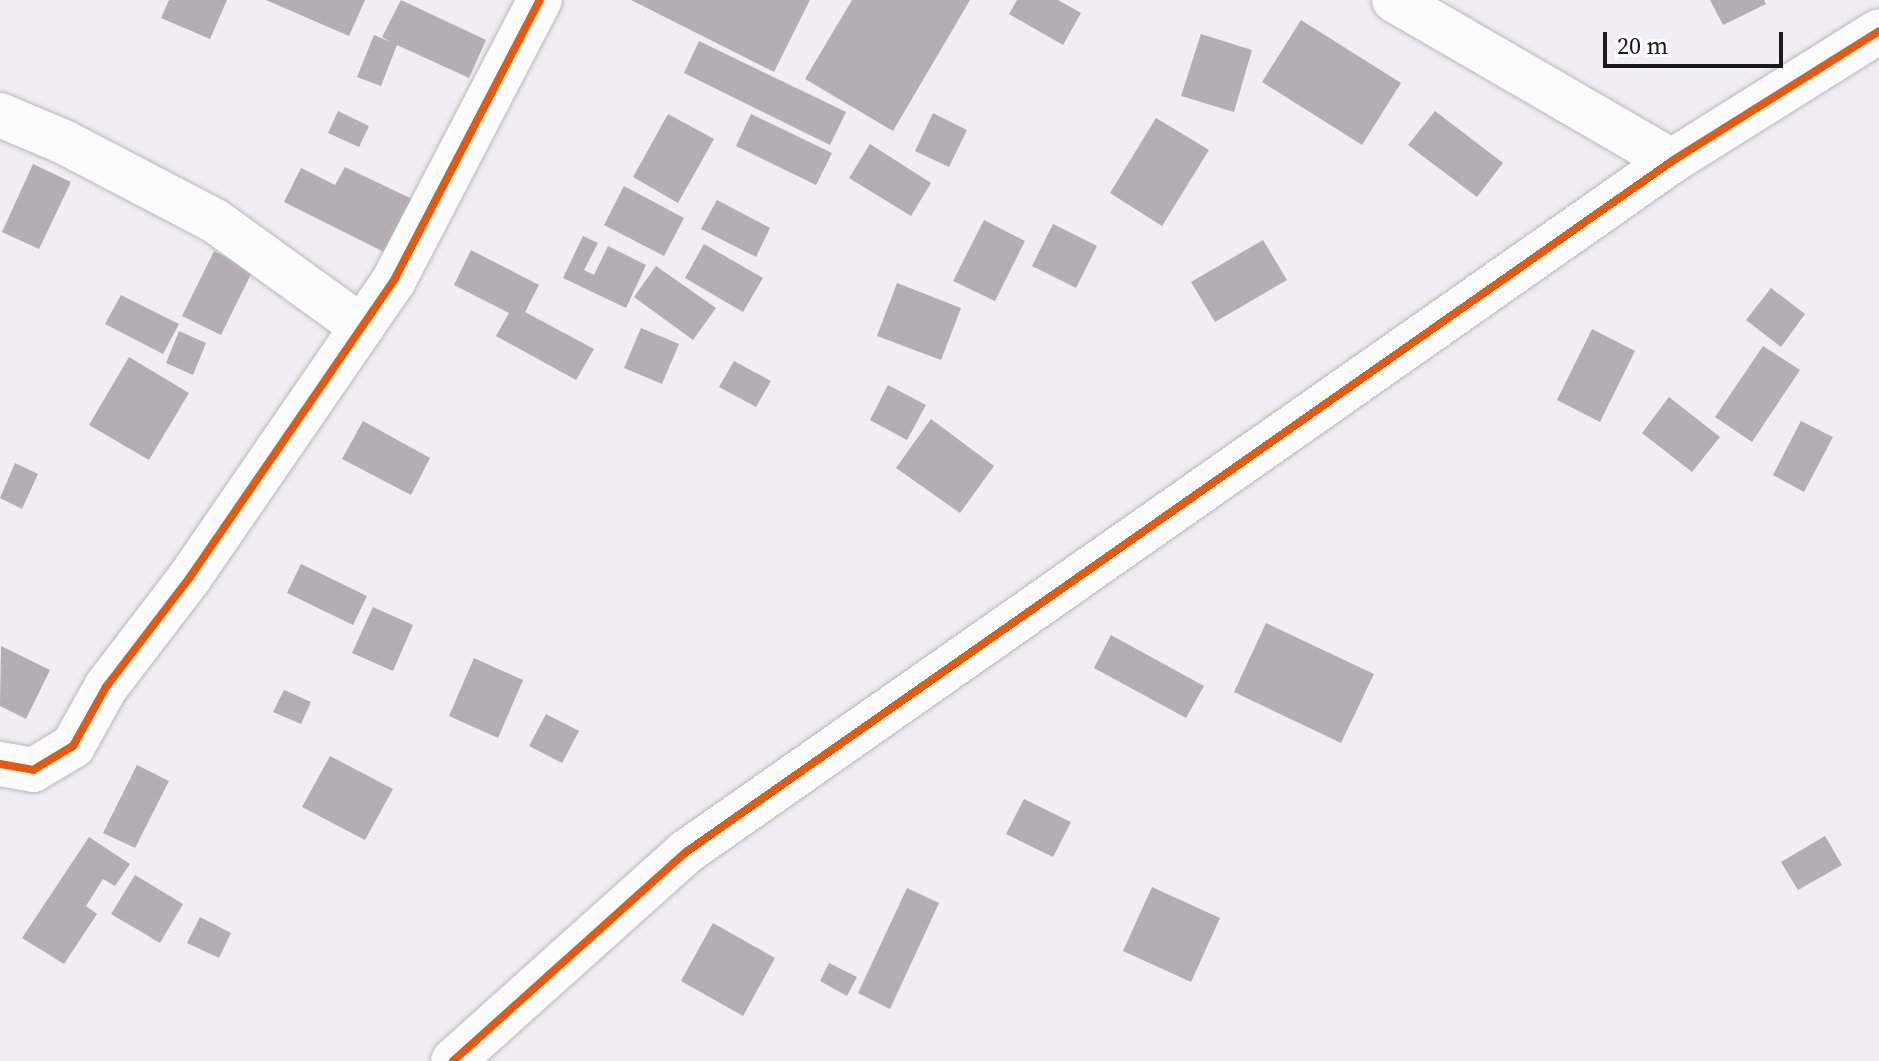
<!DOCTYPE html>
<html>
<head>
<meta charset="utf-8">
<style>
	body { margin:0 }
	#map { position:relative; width:1879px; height:1061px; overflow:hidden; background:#f1eef3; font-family:"Source Serif 4",serif }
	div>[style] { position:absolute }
	.building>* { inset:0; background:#b4adb2 }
	.roads { filter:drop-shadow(0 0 2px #bab8bb) drop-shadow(0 0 2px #bab8bb) }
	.street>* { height:44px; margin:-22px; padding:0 22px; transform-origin:22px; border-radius:22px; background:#fdfcfd }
	.cycleway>* { height:8px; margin:-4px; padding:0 4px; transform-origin:4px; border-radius:4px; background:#e8590c }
	span { translate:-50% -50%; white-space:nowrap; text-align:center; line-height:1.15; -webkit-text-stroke:6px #fdfcfe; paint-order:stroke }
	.scale { position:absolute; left:1603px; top:32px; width:180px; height:36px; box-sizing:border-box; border:4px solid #1a191b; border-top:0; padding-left:10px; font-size:24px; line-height:28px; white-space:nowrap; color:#1a191b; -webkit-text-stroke:6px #fdfcfe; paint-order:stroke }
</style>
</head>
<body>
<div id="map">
	<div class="building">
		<i style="clip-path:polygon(169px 0,227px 0,210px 39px,161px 18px)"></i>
		<i style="clip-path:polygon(266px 0,365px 0,349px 36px)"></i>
		<i style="clip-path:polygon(401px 0,486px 40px,469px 78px,397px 45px,381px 86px,357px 77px,374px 35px,391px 42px,382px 37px)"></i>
		<i style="clip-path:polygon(631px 0,810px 0,774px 72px)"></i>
		<i style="clip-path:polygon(852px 0,970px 0,893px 131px,805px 79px)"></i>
		<i style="clip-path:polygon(1017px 0,1058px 0,1081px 13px,1063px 45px,1009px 14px)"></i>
		<i style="clip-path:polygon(1710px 0,1764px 0,1766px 4px,1723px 25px)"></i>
		<i style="clip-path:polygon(1301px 20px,1401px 83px,1362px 145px,1262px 82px)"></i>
		<i style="clip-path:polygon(1201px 34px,1252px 50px,1234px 112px,1181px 96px)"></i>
		<i style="clip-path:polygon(699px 41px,846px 112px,830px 145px,684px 73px)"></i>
		<i style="clip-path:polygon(338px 111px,369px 126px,359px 147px,328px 133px)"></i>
		<i style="clip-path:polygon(1435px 111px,1503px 163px,1477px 197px,1408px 145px)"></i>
		<i style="clip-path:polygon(933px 113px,967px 130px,949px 167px,915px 151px)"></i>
		<i style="clip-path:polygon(668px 114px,714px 139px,678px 203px,633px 177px)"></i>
		<i style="clip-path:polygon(751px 114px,832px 153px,816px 185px,736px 146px)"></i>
		<i style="clip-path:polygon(1156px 118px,1209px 150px,1162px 226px,1110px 193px)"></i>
		<i style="clip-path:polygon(870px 144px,931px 183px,911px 216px,849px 178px)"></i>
		<i style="clip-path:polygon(33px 164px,71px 182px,39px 249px,2px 232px)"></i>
		<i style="clip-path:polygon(345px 167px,412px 199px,386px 253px,284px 202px,301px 168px,335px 185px)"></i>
		<i style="clip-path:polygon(624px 186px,684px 218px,664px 256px,604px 225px)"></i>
		<i style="clip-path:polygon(717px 200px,770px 228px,756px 257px,701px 229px)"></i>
		<i style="clip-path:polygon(984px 220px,1025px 241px,995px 301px,953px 281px)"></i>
		<i style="clip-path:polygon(1053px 224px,1097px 246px,1076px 288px,1032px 266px)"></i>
		<i style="clip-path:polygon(583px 236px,598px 243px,584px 270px,594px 275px,608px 246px,646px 265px,626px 308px,563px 278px)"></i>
		<i style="clip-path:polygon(1263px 240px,1287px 280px,1215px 322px,1191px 282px)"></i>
		<i style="clip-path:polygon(704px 244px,763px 278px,743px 312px,685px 278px)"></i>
		<i style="clip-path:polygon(471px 250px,539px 285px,525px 312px,594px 349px,576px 380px,496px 336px,509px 313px,454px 285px)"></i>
		<i style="clip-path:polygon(214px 251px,253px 270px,221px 335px,182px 316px)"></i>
		<i style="clip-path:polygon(656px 266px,716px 308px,693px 340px,634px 297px)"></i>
		<i style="clip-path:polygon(897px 283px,961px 308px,941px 360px,877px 336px)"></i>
		<i style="clip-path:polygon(1771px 288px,1805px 314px,1781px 347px,1746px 320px)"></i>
		<i style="clip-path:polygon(121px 295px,179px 324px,163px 354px,105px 324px)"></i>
		<i style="clip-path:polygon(641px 328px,679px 344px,662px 384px,624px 368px)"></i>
		<i style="clip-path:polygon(1592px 329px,1635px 351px,1600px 422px,1557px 400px)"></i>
		<i style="clip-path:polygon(179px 331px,206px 343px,193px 375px,166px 363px)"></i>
		<i style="clip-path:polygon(1763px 346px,1800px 370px,1752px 442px,1715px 417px)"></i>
		<i style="clip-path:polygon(129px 357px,189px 393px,149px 460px,89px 425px)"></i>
		<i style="clip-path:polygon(734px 361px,771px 381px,756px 407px,719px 387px)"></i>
		<i style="clip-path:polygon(888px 385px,926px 405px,907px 440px,870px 420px)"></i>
		<i style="clip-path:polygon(1669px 397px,1720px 437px,1692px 472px,1642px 433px)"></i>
		<i style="clip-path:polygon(931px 419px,994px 466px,960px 513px,896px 468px)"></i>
		<i style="clip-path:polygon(363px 421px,430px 458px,411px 495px,342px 459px)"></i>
		<i style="clip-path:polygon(1801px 421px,1833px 437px,1804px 492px,1773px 475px)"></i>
		<i style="clip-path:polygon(15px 463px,38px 474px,22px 509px,0 498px)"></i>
		<i style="clip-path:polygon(301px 564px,367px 596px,353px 625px,287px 593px)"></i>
		<i style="clip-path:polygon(373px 607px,413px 625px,393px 671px,352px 653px)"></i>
		<i style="clip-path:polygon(1266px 623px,1374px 674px,1341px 743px,1234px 692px)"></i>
		<i style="clip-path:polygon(1111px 635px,1204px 686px,1186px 718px,1094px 668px)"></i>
		<i style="clip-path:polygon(1px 646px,50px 670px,26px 719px,0 706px)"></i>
		<i style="clip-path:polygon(474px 658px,523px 680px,498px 738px,449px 716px)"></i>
		<i style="clip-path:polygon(284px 690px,311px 702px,301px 724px,273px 712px)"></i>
		<i style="clip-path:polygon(546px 714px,579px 731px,562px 763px,529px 746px)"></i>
		<i style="clip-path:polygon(330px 756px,393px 789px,365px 840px,302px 807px)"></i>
		<i style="clip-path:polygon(137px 765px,169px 781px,135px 848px,103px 833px)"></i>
		<i style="clip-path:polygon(1024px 799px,1071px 822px,1053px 857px,1006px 834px)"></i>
		<i style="clip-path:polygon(1825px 836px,1842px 865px,1798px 890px,1781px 862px)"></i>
		<i style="clip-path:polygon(89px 837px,130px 864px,115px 886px,103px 879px,86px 906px,97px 914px,64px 964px,22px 938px)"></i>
		<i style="clip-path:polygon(135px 875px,183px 904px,160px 943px,111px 914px)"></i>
		<i style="clip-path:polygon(1152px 887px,1220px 918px,1191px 982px,1123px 951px)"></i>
		<i style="clip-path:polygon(907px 888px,939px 903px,890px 1009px,858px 993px)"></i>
		<i style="clip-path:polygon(200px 917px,231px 933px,219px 958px,187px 943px)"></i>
		<i style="clip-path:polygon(713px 923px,775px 958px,743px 1016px,681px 981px)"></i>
		<i style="clip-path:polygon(829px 963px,857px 977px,847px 996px,820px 981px)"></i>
	</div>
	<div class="roads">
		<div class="street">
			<i style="left:1394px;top:0;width:321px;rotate:30.1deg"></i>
			<i style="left:0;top:115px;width:69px;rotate:22.9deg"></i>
			<i style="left:64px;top:142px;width:170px;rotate:27.6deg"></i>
			<i style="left:215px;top:221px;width:181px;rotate:35.8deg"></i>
			<i style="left:0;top:764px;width:34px;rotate:10deg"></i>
			<i style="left:33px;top:770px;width:47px;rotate:-31deg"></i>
			<i style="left:73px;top:746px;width:68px;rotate:-60.8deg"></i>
			<i style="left:106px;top:687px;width:138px;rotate:-52.6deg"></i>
			<i style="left:190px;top:577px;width:360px;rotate:-55.5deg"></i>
			<i style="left:394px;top:280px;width:316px;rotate:-62.5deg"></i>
			<i style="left:453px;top:1061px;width:313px;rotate:-41.9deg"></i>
			<i style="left:686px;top:852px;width:1204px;rotate:-35.02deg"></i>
			<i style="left:1672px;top:161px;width:244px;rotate:-32.1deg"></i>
		</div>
	</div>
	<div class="cycleway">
		<i style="left:0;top:764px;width:34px;rotate:10deg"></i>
		<i style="left:33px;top:770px;width:47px;rotate:-31deg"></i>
		<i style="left:73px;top:746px;width:68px;rotate:-60.8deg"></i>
		<i style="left:106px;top:687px;width:138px;rotate:-52.6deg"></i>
		<i style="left:190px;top:577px;width:360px;rotate:-55.5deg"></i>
		<i style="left:394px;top:280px;width:316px;rotate:-62.5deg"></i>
		<i style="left:453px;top:1061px;width:313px;rotate:-41.9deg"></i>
		<i style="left:686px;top:852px;width:1204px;rotate:-35.02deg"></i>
		<i style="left:1672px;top:161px;width:244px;rotate:-32.1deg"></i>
	</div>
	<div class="scale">20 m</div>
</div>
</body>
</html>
